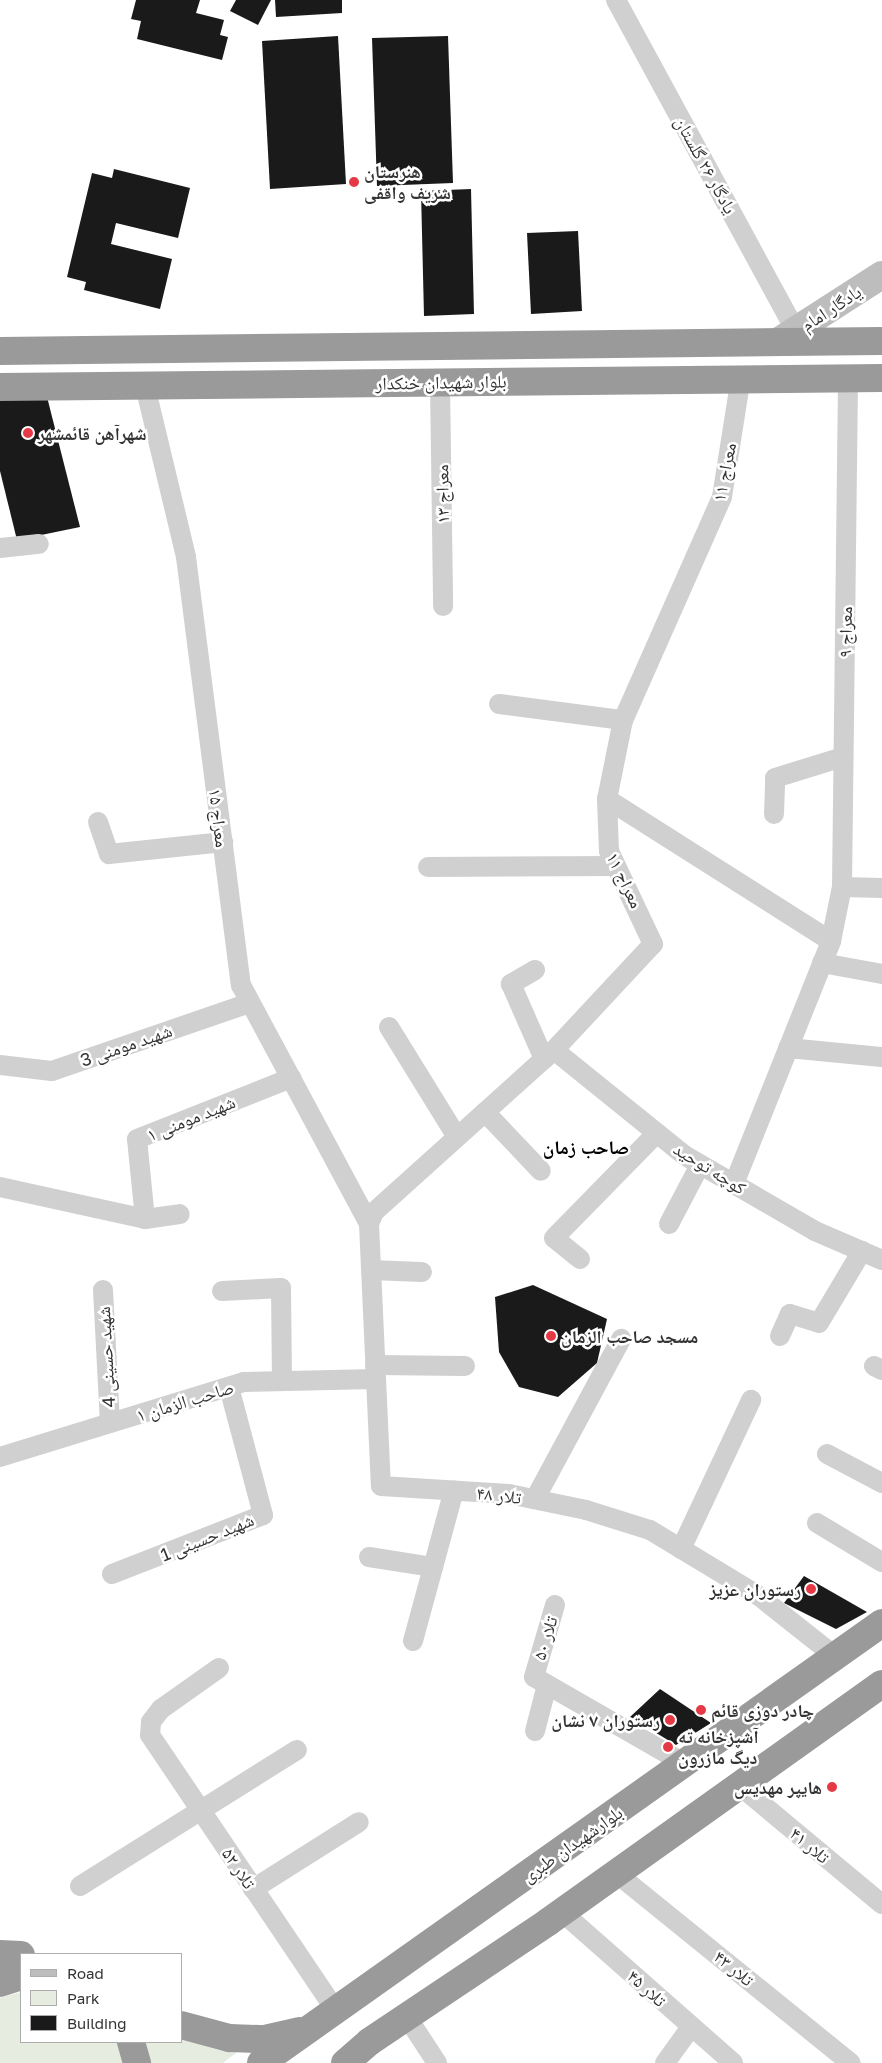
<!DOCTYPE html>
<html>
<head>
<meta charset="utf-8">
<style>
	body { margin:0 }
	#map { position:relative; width:882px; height:2063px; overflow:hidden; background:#fff; font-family:"Golos Text","Noto Naskh Arabic",sans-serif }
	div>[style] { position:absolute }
	.green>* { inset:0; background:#e6ecdf }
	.building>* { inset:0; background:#1a1a1a }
	.street>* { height:20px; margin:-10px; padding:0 10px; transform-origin:10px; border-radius:10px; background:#d0d0d0 }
	.secondary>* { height:28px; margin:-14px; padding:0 14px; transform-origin:14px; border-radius:14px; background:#bdbdbd }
	.highway>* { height:28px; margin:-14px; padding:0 14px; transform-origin:14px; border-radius:14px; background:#9a9a9a }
	.dots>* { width:14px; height:14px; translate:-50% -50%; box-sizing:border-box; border:2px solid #fff; border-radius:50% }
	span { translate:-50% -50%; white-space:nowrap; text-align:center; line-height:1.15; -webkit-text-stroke:5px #fff; paint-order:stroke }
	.street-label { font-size:18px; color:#333 }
	.poi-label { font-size:18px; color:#333; font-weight:700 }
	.left { translate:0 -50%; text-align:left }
	.right { translate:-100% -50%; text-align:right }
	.neighbourhood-label { font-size:19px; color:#000; font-weight:700 }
	.legend { position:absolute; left:20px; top:1953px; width:162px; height:90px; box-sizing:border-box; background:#fff; border:1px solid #adadad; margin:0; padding:6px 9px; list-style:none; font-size:15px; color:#333 }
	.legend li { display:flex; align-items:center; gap:10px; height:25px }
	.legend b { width:25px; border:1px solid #adadad }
</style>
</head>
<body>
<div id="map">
	<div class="green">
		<i style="clip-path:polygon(21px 1992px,21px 2042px,118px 2042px,125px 2063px,0 2063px,0 1998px)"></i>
		<i style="clip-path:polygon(181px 2036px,241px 2049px,223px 2063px,149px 2063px,142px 2042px,181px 2042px)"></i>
	</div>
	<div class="building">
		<i style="clip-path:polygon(136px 0,200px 0,196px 13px,224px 20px,220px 35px,228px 37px,222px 60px,137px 39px,141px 21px,131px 19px)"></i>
		<i style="clip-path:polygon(236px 0,271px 0,258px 25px,230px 11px)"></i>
		<i style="clip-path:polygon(275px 0,342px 0,342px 13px,276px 17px)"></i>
		<i style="clip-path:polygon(338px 36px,346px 184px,270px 189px,262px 41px)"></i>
		<i style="clip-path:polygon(448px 36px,453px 183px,377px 186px,372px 38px)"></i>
		<i style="clip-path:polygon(114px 169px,190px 188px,178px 238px,116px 223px,111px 244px,172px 259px,160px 309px,84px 290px,86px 282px,67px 277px,92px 173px,112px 178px)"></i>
		<i style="clip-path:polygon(471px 189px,474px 314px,424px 316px,421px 191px)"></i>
		<i style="clip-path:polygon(578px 231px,582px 311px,531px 314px,527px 233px)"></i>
		<i style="clip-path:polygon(46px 393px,80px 527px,17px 540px,0 471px,0 395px)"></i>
		<i style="clip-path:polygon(533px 1285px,607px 1319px,597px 1363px,558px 1397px,519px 1387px,499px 1352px,495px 1297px)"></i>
		<i style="clip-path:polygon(804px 1576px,867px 1612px,836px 1629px,784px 1603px)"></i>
		<i style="clip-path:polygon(660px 1689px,711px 1723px,676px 1745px,630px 1717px)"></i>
	</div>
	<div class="street">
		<i style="left:616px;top:0;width:377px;rotate:61.5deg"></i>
		<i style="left:741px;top:377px;width:121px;rotate:99deg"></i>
		<i style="left:722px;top:497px;width:244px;rotate:113.9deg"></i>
		<i style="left:623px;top:720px;width:81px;rotate:101.4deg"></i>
		<i style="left:607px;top:799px;width:52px;rotate:87.8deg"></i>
		<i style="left:609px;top:851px;width:103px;rotate:64.7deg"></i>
		<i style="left:653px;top:944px;width:145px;rotate:133deg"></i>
		<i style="left:554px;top:1050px;width:242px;rotate:138deg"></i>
		<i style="left:374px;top:1212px;width:13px;rotate:113deg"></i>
		<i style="left:369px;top:1224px;width:262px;rotate:87.4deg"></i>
		<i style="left:381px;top:1486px;width:128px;rotate:3.6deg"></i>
		<i style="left:509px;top:1494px;width:79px;rotate:11.7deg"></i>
		<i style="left:586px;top:1510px;width:67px;rotate:17.4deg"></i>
		<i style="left:650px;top:1530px;width:127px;rotate:31.2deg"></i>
		<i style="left:759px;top:1596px;width:98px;rotate:38.4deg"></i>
		<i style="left:440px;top:382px;width:224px;rotate:89.2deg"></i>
		<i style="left:145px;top:386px;width:176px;rotate:76.5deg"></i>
		<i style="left:186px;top:557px;width:432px;rotate:82.7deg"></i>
		<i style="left:241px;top:985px;width:271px;rotate:61.8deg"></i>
		<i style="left:0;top:548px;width:39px;rotate:-6deg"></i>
		<i style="left:499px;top:704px;width:125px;rotate:7.4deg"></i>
		<i style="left:607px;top:799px;width:265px;rotate:32.4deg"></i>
		<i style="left:774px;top:814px;width:36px;rotate:-88deg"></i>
		<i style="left:775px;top:778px;width:71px;rotate:-17.2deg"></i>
		<i style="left:98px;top:822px;width:34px;rotate:71deg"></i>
		<i style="left:109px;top:854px;width:115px;rotate:-6deg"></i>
		<i style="left:428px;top:867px;width:188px;rotate:-0.3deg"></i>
		<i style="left:842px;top:887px;width:509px;rotate:-89.32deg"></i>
		<i style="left:822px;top:963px;width:61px;rotate:10.4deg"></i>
		<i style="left:535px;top:970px;width:28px;rotate:150deg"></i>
		<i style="left:511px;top:984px;width:82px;rotate:66.3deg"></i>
		<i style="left:389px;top:1027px;width:129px;rotate:58.3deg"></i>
		<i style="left:788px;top:1048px;width:94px;rotate:5.5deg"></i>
		<i style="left:554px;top:1050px;width:167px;rotate:38.9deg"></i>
		<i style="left:684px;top:1155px;width:151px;rotate:30.1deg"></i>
		<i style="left:815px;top:1231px;width:73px;rotate:23.4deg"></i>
		<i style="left:0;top:1065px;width:52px;rotate:6.6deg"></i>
		<i style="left:52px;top:1071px;width:209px;rotate:-19deg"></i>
		<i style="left:485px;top:1112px;width:81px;rotate:46.5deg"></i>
		<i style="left:734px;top:1184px;width:262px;rotate:-68.2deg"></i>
		<i style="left:831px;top:941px;width:55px;rotate:-78.5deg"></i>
		<i style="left:842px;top:887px;width:40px;rotate:1.4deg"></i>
		<i style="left:0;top:1187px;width:148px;rotate:12.4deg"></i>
		<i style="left:145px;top:1219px;width:80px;rotate:-95.7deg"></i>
		<i style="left:137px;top:1139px;width:166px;rotate:-21.6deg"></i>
		<i style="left:145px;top:1219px;width:35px;rotate:-8deg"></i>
		<i style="left:669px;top:1224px;width:67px;rotate:-62.3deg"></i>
		<i style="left:580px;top:1259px;width:33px;rotate:-141deg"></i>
		<i style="left:554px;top:1238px;width:147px;rotate:-45.6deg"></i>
		<i style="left:371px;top:1270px;width:51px;rotate:2.2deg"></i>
		<i style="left:103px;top:1290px;width:133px;rotate:87deg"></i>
		<i style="left:222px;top:1291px;width:59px;rotate:-2.9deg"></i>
		<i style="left:281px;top:1288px;width:93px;rotate:89.4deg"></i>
		<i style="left:780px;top:1336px;width:24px;rotate:-66deg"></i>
		<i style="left:790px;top:1314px;width:30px;rotate:17deg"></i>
		<i style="left:819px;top:1323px;width:84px;rotate:-59.2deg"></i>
		<i style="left:375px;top:1365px;width:90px;rotate:0.6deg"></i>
		<i style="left:874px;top:1366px;width:9px;rotate:27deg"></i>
		<i style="left:827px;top:1454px;width:62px;rotate:27.8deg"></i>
		<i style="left:0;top:1457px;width:255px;rotate:-17.1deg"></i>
		<i style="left:244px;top:1382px;width:131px;rotate:-1.3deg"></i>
		<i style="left:535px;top:1499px;width:182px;rotate:-61.7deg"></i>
		<i style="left:817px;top:1523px;width:76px;rotate:31deg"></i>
		<i style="left:681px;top:1549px;width:165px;rotate:-64.8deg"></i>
		<i style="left:369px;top:1557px;width:65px;rotate:8.9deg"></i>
		<i style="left:112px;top:1574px;width:162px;rotate:-21.3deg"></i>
		<i style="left:263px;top:1515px;width:132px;rotate:-104.9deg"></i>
		<i style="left:555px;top:1605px;width:75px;rotate:106.3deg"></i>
		<i style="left:534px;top:1677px;width:174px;rotate:29.9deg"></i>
		<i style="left:413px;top:1641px;width:156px;rotate:-74.8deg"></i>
		<i style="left:219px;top:1668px;width:71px;rotate:144.7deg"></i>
		<i style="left:161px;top:1709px;width:16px;rotate:128deg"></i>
		<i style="left:151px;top:1722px;width:13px;rotate:94deg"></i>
		<i style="left:150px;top:1735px;width:333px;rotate:56deg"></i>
		<i style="left:535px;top:1731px;width:48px;rotate:-75.4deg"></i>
		<i style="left:739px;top:1785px;width:186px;rotate:39.8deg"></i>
		<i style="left:616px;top:1873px;width:302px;rotate:39deg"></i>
		<i style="left:80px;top:1886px;width:256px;rotate:-32.1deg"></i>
		<i style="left:253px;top:1889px;width:125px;rotate:-32.3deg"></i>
		<i style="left:562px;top:1912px;width:228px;rotate:41.4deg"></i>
		<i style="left:407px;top:2017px;width:55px;rotate:56.9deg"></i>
		<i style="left:665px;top:2063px;width:44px;rotate:-54.2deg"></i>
	</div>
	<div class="secondary">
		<i style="left:779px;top:341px;width:122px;rotate:-32.7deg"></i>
	</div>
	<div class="highway">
		<i style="left:0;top:351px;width:882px;rotate:-0.65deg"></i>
		<i style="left:0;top:387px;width:882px;rotate:-0.58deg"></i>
		<i style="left:0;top:1954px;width:21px;rotate:3deg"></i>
		<i style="left:0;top:1983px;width:22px;rotate:-18deg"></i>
		<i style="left:181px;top:2025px;width:50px;rotate:15.2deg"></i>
		<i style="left:229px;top:2038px;width:36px;rotate:2deg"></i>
		<i style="left:265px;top:2039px;width:35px;rotate:-13deg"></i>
		<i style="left:131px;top:2042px;width:22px;rotate:74deg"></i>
		<i style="left:261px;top:2063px;width:761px;rotate:-35.32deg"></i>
		<i style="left:345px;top:2063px;width:32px;rotate:-41deg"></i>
		<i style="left:369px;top:2042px;width:216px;rotate:-33.8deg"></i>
		<i style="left:548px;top:1922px;width:410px;rotate:-35.5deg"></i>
	</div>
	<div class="dots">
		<i style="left:354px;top:182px;background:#e63946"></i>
		<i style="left:28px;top:433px;background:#e63946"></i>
		<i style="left:551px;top:1336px;background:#e63946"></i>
		<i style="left:811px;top:1589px;background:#e63946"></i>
		<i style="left:701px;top:1710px;background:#e63946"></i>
		<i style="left:670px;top:1720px;background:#e63946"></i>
		<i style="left:668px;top:1747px;background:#e63946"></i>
		<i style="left:832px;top:1787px;background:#e63946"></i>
	</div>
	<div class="street-label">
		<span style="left:706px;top:165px;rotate:61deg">یادگار ۲۶ گلستان</span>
		<span style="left:831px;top:308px;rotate:-33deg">یادگار امام</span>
		<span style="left:441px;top:382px;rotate:-1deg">بلوار شهیدان خنکدار</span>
		<span style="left:724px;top:472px;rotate:-79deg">معراج ۱۱</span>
		<span style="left:442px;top:494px;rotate:-91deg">معراج ۱۳</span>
		<span style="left:845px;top:632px;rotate:-89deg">معراج ۹</span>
		<span style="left:219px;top:818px;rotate:83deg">معراج ۱۵</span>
		<span style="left:625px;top:880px;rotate:64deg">معراج ۱۱</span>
		<span style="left:126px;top:1045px;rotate:-19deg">شهید مومنی 3</span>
		<span style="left:191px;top:1118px;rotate:-22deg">شهید مومنی ۱</span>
		<span style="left:710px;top:1168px;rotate:32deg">کوچه توحید</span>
		<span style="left:106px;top:1357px;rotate:-93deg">شهید حسینی 4</span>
		<span style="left:185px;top:1401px;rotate:-17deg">صاحب الزمان ۱</span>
		<span style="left:499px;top:1495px;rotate:6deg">تلار ۴۸</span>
		<span style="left:207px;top:1537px;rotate:-22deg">شهید حسینی 1</span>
		<span style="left:545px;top:1638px;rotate:-73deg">تلار ۵۰</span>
		<span style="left:572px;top:1844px;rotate:-35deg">بلوارشهیدان طبری</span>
		<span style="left:810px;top:1845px;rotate:40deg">تلار ۴۱</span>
		<span style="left:239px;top:1868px;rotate:56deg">تلار ۵۲</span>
		<span style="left:734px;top:1968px;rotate:39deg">تلار ۴۳</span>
		<span style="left:647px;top:1988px;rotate:42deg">تلار ۴۵</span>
	</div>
	<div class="poi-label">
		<span class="left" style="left:364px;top:182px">هنرستان<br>شریف واقفی</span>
		<span class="left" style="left:38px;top:433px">شهرآهن قائمشهر</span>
		<span class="left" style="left:561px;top:1336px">مسجد صاحب الزمان</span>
		<span class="right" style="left:801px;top:1589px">رستوران عزیز</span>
		<span class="left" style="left:711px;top:1710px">چادر دوزی قائم</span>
		<span class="right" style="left:660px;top:1720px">رستوران ۷ نشان</span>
		<span class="left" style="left:678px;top:1747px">آشپزخانه ته<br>دیگ مازرون</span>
		<span class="right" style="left:822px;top:1787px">هایپر مهدیس</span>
	</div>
	<div class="neighbourhood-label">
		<span style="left:586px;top:1147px">صاحب زمان</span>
	</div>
	<ul class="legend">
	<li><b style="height:6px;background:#bdbdbd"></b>Road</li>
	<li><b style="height:14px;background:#e6ecdf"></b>Park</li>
	<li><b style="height:14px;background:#1a1a1a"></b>Building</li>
	</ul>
</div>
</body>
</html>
